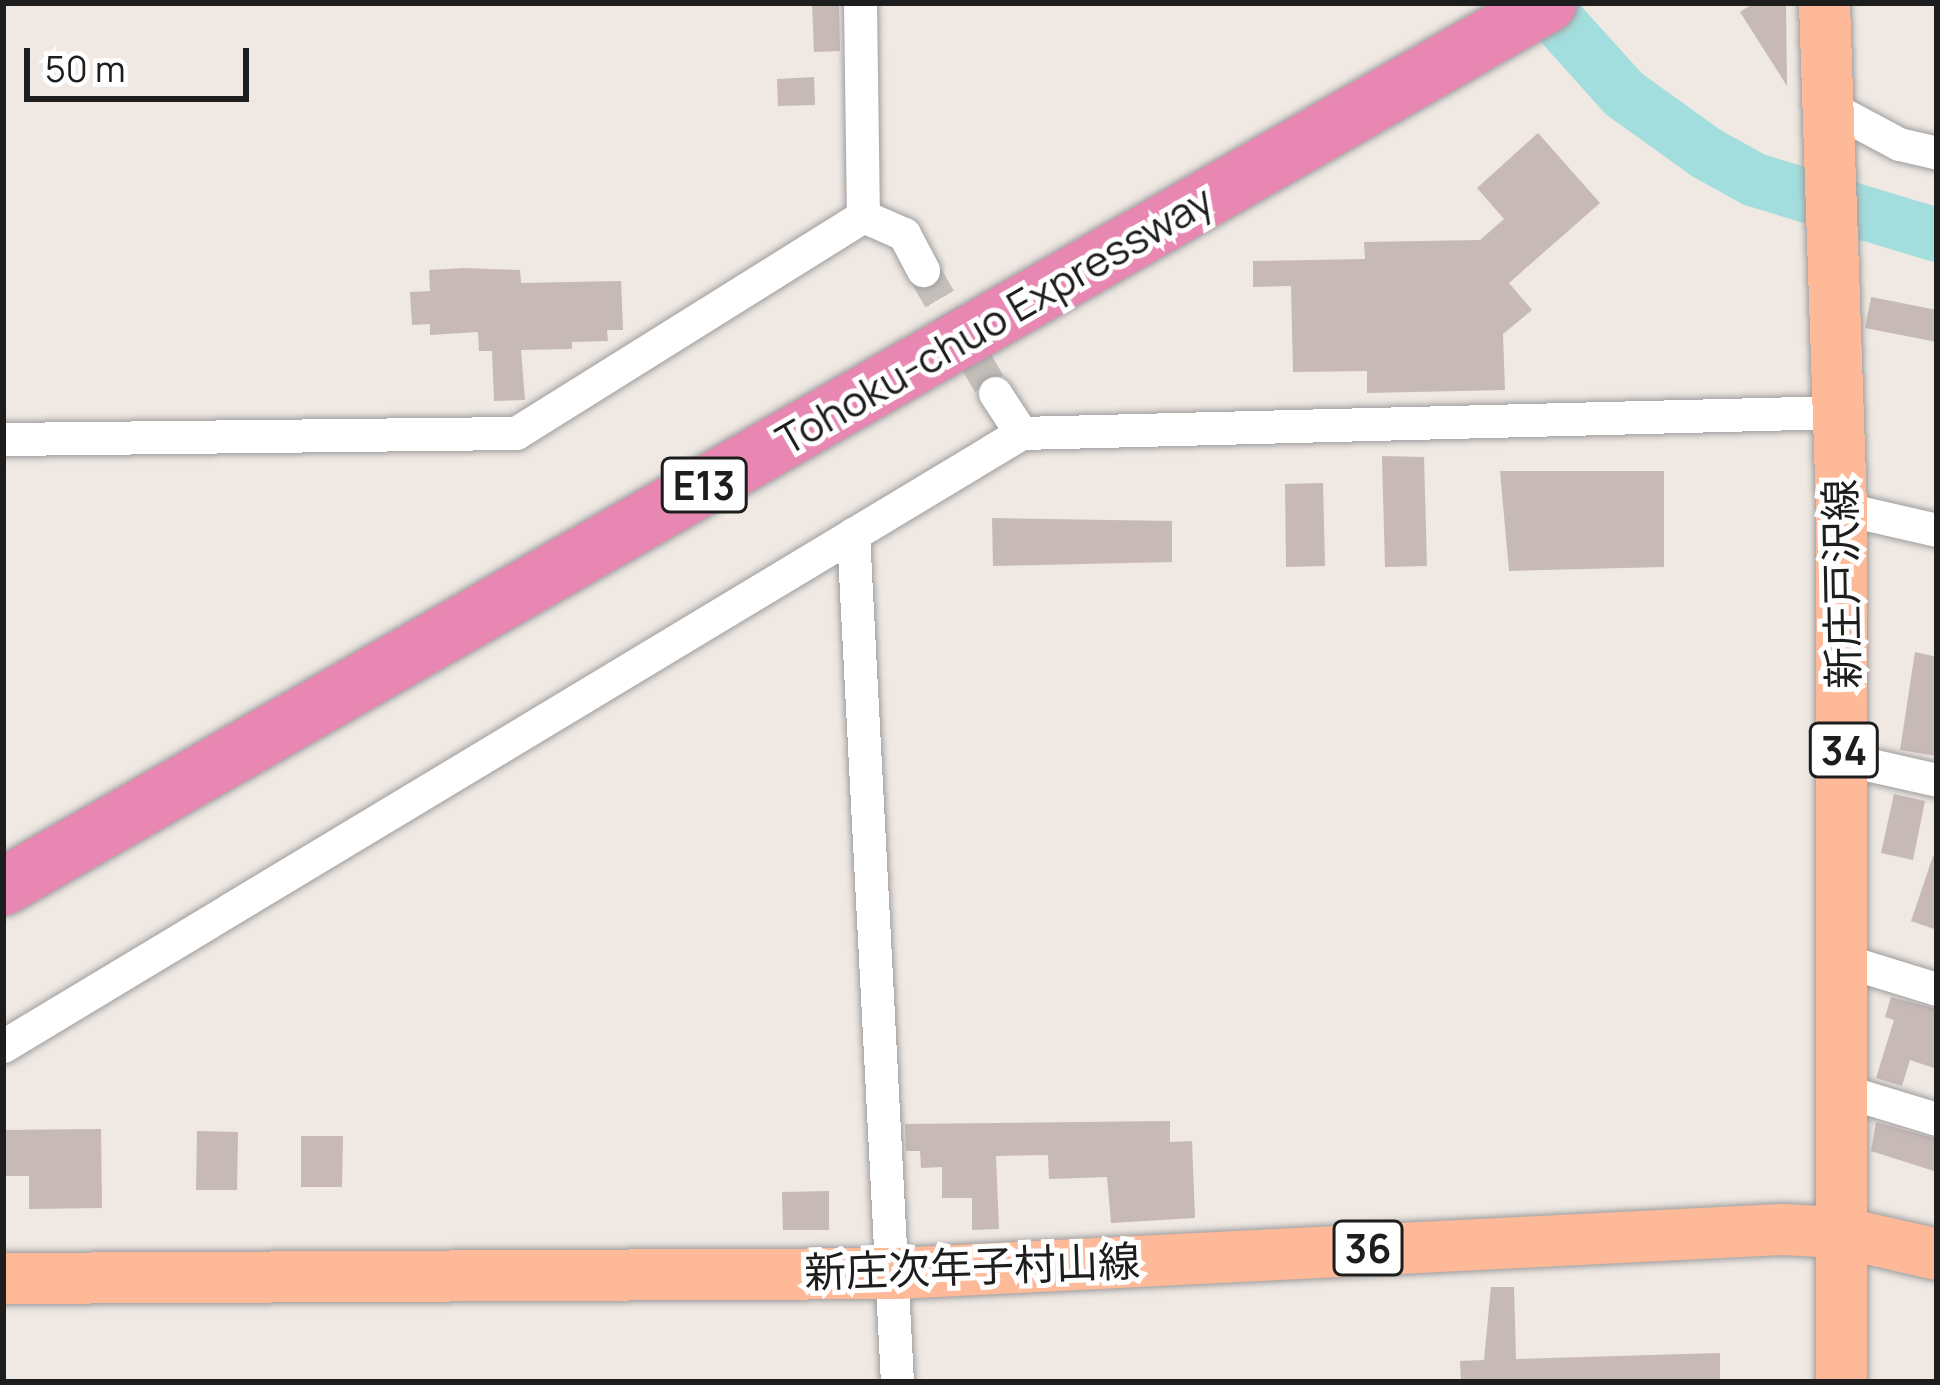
<!DOCTYPE html>
<html>
<head>
<meta charset="utf-8">
<style>
	body { margin:0 }
	#map { position:relative; width:1940px; height:1385px; overflow:hidden; background:#efe8e3; font-family:Manrope,"Noto Sans JP",sans-serif }
	div>[style] { position:absolute }
	.river>* { height:54px; margin:-27px; padding:0 27px; transform-origin:27px; border-radius:27px; background:#a2dedd }
	.building>* { inset:0; background:#c7b9b6 }
	.street-tunnel>* { height:33px; margin-top:-16.5px; transform-origin:0; background:repeating-linear-gradient(90deg,#c5bfbb 0 33px,transparent 0 49px) }
	.roads { filter:drop-shadow(0 0 3px #9e9e9e) drop-shadow(0 0 3px #9e9e9e) }
	.street>* { height:33px; margin:-16.5px; padding:0 16.5px; transform-origin:16.5px; border-radius:16.5px; background:#fff }
	.primary>* { height:51px; margin:-25.5px; padding:0 25.5px; transform-origin:25.5px; border-radius:25.5px; background:#feb999 }
	.highway>* { height:57px; margin:-28.5px; padding:0 28.5px; transform-origin:28.5px; border-radius:28.5px; background:#e888b2 }
	span { translate:-50% -50%; white-space:nowrap; text-align:center; line-height:1.15; -webkit-text-stroke:10px #fff; paint-order:stroke }
	.shield-label span { padding:3px 9px; background:#fff; border:3px solid; border-radius:9px; -webkit-text-stroke-width:0 }
	.shield-label { font-size:39px; color:#1d1d1d; font-weight:700 }
	.street-label { font-size:42px; color:#1d1d1d }
	.frame { position:absolute; inset:0; border:6px solid #1d1d1d; pointer-events:none }
	.scale { position:absolute; left:24px; top:48px; width:225px; height:54px; box-sizing:border-box; border:6px solid #1d1d1d; border-top:0; padding-left:15px; font-size:36px; line-height:42px; white-space:nowrap; color:#1d1d1d; -webkit-text-stroke:9px #fff; paint-order:stroke }
</style>
</head>
<body>
<div id="map">
	<div class="river">
		<i style="left:1542px;top:3px;width:122px;rotate:48deg"></i>
		<i style="left:1624px;top:94px;width:101px;rotate:35.7deg"></i>
		<i style="left:1706px;top:153px;width:56px;rotate:28.9deg"></i>
		<i style="left:1755px;top:180px;width:190px;rotate:16.8deg"></i>
	</div>
	<div class="building">
		<i style="clip-path:polygon(812px 3px,839px 3px,840px 51px,814px 52px)"></i>
		<i style="clip-path:polygon(1754px 3px,1786px 3px,1787px 86px,1740px 12px)"></i>
		<i style="clip-path:polygon(814px 77px,815px 105px,778px 106px,777px 79px)"></i>
		<i style="clip-path:polygon(1538px 133px,1600px 203px,1509px 283px,1532px 310px,1503px 334px,1505px 390px,1367px 393px,1367px 371px,1293px 372px,1291px 286px,1253px 287px,1253px 261px,1365px 259px,1364px 242px,1480px 240px,1504px 219px,1477px 188px)"></i>
		<i style="clip-path:polygon(464px 268px,520px 270px,521px 283px,621px 281px,623px 330px,607px 330px,608px 341px,572px 342px,572px 349px,521px 350px,525px 400px,494px 401px,492px 351px,479px 351px,478px 332px,430px 335px,430px 324px,412px 325px,410px 292px,430px 291px,429px 270px)"></i>
		<i style="clip-path:polygon(1871px 297px,1937px 310px,1937px 342px,1865px 328px)"></i>
		<i style="clip-path:polygon(1382px 456px,1424px 457px,1427px 566px,1385px 567px)"></i>
		<i style="clip-path:polygon(1500px 471px,1664px 471px,1664px 567px,1509px 571px)"></i>
		<i style="clip-path:polygon(1323px 483px,1325px 566px,1286px 567px,1285px 484px)"></i>
		<i style="clip-path:polygon(992px 518px,1172px 521px,1172px 562px,993px 566px)"></i>
		<i style="clip-path:polygon(1915px 652px,1937px 657px,1937px 756px,1900px 750px)"></i>
		<i style="clip-path:polygon(1894px 794px,1925px 801px,1913px 860px,1881px 853px)"></i>
		<i style="clip-path:polygon(1933px 856px,1937px 857px,1937px 930px,1911px 921px)"></i>
		<i style="clip-path:polygon(1891px 997px,1937px 1009px,1937px 1069px,1910px 1060px,1902px 1086px,1876px 1078px,1894px 1020px,1885px 1017px)"></i>
		<i style="clip-path:polygon(1170px 1121px,1170px 1142px,1192px 1141px,1195px 1218px,1111px 1223px,1107px 1177px,1049px 1179px,1048px 1155px,996px 1156px,999px 1229px,972px 1230px,972px 1198px,942px 1198px,942px 1167px,921px 1168px,920px 1151px,906px 1151px,905px 1124px)"></i>
		<i style="clip-path:polygon(1876px 1122px,1937px 1139px,1937px 1172px,1871px 1151px)"></i>
		<i style="clip-path:polygon(101px 1129px,102px 1208px,29px 1209px,29px 1176px,3px 1176px,3px 1130px)"></i>
		<i style="clip-path:polygon(197px 1131px,238px 1132px,237px 1190px,196px 1190px)"></i>
		<i style="clip-path:polygon(301px 1136px,343px 1136px,342px 1187px,301px 1187px)"></i>
		<i style="clip-path:polygon(829px 1191px,829px 1230px,783px 1230px,782px 1192px)"></i>
		<i style="clip-path:polygon(1491px 1287px,1514px 1287px,1516px 1359px,1720px 1353px,1720px 1382px,1461px 1382px,1460px 1361px,1484px 1360px)"></i>
	</div>
	<div class="street-tunnel">
		<i style="left:923px;top:270px;width:143px;rotate:59.7deg"></i>
	</div>
	<div class="roads">
		<div class="street">
			<i style="left:860px;top:3px;width:213px;rotate:89.2deg"></i>
			<i style="left:1824px;top:104px;width:85px;rotate:28.1deg"></i>
			<i style="left:1899px;top:144px;width:39px;rotate:13deg"></i>
			<i style="left:995px;top:393px;width:48px;rotate:57deg"></i>
			<i style="left:1021px;top:433px;width:816px;rotate:-1.47deg"></i>
			<i style="left:3px;top:439px;width:513px;rotate:-0.67deg"></i>
			<i style="left:516px;top:433px;width:409px;rotate:-32deg"></i>
			<i style="left:863px;top:216px;width:45px;rotate:23.7deg"></i>
			<i style="left:904px;top:234px;width:41px;rotate:62.2deg"></i>
			<i style="left:1841px;top:508px;width:98px;rotate:12.9deg"></i>
			<i style="left:853px;top:534px;width:849px;rotate:87.03deg"></i>
			<i style="left:1844px;top:759px;width:95px;rotate:12.7deg"></i>
			<i style="left:1836px;top:958px;width:106px;rotate:17.1deg"></i>
			<i style="left:3px;top:1046px;width:1188px;rotate:-31.05deg"></i>
			<i style="left:1838px;top:1089px;width:103px;rotate:16.9deg"></i>
		</div>
		<div class="primary">
			<i style="left:1824px;top:3px;width:505px;rotate:88.07deg"></i>
			<i style="left:1841px;top:508px;width:874px;rotate:90deg"></i>
			<i style="left:3px;top:1278px;width:893px;rotate:-0.32deg"></i>
			<i style="left:896px;top:1273px;width:886px;rotate:-2.85deg"></i>
			<i style="left:1781px;top:1229px;width:59px;rotate:2.9deg"></i>
			<i style="left:1840px;top:1232px;width:99px;rotate:12.8deg"></i>
		</div>
		<div class="highway">
			<i style="left:3px;top:886px;width:1779px;rotate:-29.76deg"></i>
		</div>
	</div>
	<div class="shield-label">
		<span style="left:704px;top:485px">E13</span>
		<span style="left:1844px;top:750px">34</span>
		<span style="left:1368px;top:1248px">36</span>
	</div>
	<div class="street-label">
		<span style="left:994px;top:319px;rotate:-30deg">Tohoku-chuo Expressway</span>
		<span style="left:1841px;top:584px;rotate:-91deg">新庄戸沢線</span>
		<span style="left:972px;top:1266px;rotate:-2deg">新庄次年子村山線</span>
	</div>
	<div class="frame"></div>
	<div class="scale">50 m</div>
</div>
</body>
</html>
